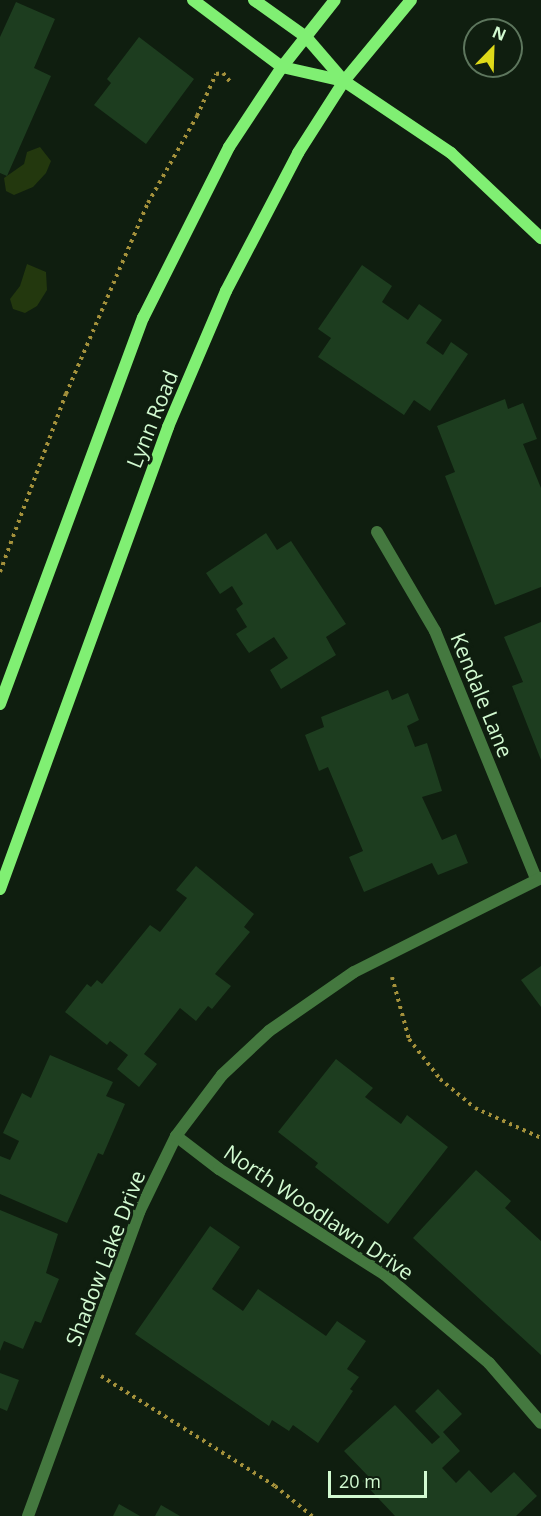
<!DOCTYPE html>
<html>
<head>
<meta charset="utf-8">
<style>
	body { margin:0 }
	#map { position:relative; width:541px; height:1516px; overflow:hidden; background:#0f1e0f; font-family:"Open Sans",sans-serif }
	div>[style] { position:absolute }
	.water>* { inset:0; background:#23380e }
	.building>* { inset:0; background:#1d3d1f }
	.path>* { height:4px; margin-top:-2px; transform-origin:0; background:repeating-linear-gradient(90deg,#a4913b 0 3px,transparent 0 7.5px) }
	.street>* { height:12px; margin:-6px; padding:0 6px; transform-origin:6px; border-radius:6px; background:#44783f }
	.secondary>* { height:12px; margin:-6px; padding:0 6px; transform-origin:6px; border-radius:6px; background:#80ef73 }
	span { translate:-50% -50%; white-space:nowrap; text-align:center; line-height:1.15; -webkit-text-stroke:6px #0f1e0f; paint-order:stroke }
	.street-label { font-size:21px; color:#d2fad1 }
	.north { position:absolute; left:463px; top:18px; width:60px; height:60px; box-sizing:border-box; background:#0f1e0f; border:2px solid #5d765d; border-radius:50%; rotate:23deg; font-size:16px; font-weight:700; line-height:24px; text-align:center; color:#d2fad1 }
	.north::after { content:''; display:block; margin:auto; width:21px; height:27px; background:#ded919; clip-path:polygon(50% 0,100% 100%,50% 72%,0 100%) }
	.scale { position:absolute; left:328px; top:1471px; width:99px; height:27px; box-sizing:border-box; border:3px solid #d2fad1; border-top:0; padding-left:8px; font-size:18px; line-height:21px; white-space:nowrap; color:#d2fad1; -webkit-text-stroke:4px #0f1e0f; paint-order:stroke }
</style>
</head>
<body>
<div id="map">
	<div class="water">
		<i style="clip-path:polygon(40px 147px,51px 161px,46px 173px,33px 187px,14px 195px,6px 191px,4px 178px,24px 164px,27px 152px)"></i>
		<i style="clip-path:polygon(27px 264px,46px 272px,47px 290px,37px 306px,25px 313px,13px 309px,10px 299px,20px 286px)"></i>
	</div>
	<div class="building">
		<i style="clip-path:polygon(16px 2px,55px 19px,34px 68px,51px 76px,7px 176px,0 173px,0 37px)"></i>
		<i style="clip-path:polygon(139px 37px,194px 79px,146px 144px,94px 105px,111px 83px,107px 79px)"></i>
		<i style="clip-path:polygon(362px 265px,392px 286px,382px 302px,408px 320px,419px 304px,442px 320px,426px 343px,443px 355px,451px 342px,468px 354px,430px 411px,414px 400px,404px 415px,318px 357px,331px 338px,318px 329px)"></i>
		<i style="clip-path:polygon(505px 399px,508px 409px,523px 403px,537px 439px,523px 444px,541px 488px,541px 587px,495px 605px,445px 476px,455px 472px,437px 426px)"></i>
		<i style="clip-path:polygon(266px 533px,277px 550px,291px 541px,346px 624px,326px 637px,336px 655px,281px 689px,270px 670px,288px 658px,274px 637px,249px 653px,236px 634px,247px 627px,236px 609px,243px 604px,232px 586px,220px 594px,206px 573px)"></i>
		<i style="clip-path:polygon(541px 622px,541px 760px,512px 686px,523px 682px,504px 637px)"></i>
		<i style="clip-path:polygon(388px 690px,392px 700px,408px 693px,419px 720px,407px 726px,415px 747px,427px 743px,442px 791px,422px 797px,442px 840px,456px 834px,468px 863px,438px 875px,432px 863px,364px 892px,349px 857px,363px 851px,328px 767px,319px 771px,305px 735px,324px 727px,321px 717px)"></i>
		<i style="clip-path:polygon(196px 866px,254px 914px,244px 927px,250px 932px,215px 974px,231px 986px,212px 1009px,208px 1006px,196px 1021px,180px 1008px,144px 1054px,157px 1064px,139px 1087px,117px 1069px,128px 1055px,110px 1041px,107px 1045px,65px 1012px,87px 984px,91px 987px,97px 980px,102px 984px,150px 925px,160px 932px,187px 898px,176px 890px)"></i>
		<i style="clip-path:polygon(541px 966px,541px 1007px,521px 980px)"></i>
		<i style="clip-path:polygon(50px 1055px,113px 1082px,106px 1096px,125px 1104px,103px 1155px,98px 1153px,67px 1223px,0 1194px,0 1156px,10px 1160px,19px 1141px,3px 1133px,22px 1093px,31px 1098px)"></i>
		<i style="clip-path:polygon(336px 1059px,373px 1088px,365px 1097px,401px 1124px,407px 1115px,448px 1147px,388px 1224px,315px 1167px,318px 1163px,278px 1132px)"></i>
		<i style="clip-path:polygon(476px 1170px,511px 1201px,505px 1208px,541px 1241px,541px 1355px,413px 1238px)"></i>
		<i style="clip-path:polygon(0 1210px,58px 1234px,46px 1273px,59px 1279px,41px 1323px,35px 1321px,23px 1349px,4px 1341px,0 1351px)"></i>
		<i style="clip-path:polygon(210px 1226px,240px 1247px,212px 1289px,243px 1311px,258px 1289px,326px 1336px,337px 1321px,366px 1341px,347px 1369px,359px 1377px,350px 1389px,353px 1391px,318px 1443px,293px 1425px,289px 1431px,272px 1420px,269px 1426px,135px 1334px)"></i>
		<i style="clip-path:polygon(0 1373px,19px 1380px,7px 1411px,0 1408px)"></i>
		<i style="clip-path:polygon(438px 1389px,462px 1414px,443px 1432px,460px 1451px,442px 1468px,456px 1483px,469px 1470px,491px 1493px,514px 1472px,537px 1496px,516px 1516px,395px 1516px,362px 1481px,368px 1476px,344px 1451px,395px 1405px,432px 1444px,440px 1437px,415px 1411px)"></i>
		<i style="clip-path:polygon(119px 1504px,140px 1516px,113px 1516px)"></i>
		<i style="clip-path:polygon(161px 1505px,180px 1516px,155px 1516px)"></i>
	</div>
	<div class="path">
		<i style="left:0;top:572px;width:190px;rotate:-69.7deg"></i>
		<i style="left:66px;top:394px;width:208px;rotate:-66.8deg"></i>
		<i style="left:148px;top:203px;width:100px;rotate:-60.6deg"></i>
		<i style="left:197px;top:116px;width:46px;rotate:-65.7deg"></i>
		<i style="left:216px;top:74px;width:7px;rotate:-8deg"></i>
		<i style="left:223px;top:73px;width:14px;rotate:51deg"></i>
		<i style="left:392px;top:977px;width:64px;rotate:74.7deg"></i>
		<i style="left:409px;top:1039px;width:51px;rotate:52.2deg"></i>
		<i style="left:440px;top:1079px;width:45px;rotate:39.6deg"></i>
		<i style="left:475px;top:1108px;width:72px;rotate:24.4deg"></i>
		<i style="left:101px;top:1376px;width:206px;rotate:32.3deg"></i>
		<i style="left:275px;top:1486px;width:48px;rotate:39deg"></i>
	</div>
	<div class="street">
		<i style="left:377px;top:532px;width:115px;rotate:59.6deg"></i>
		<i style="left:435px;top:631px;width:268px;rotate:67.8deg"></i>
		<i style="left:176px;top:1136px;width:54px;rotate:37.5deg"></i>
		<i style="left:219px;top:1169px;width:196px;rotate:32.5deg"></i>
		<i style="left:384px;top:1274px;width:138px;rotate:40.3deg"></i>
		<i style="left:489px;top:1363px;width:79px;rotate:49.1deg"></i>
		<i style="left:28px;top:1516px;width:324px;rotate:-69.9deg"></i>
		<i style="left:139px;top:1212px;width:85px;rotate:-64deg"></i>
		<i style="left:176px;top:1136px;width:76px;rotate:-53deg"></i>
		<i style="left:222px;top:1075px;width:64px;rotate:-43.1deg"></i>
		<i style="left:269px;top:1031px;width:103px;rotate:-34.8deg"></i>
		<i style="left:354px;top:972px;width:209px;rotate:-26.7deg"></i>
	</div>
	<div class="secondary">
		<i style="left:193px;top:0;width:111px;rotate:37deg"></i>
		<i style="left:282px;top:67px;width:64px;rotate:12.7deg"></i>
		<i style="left:254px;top:0;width:64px;rotate:35.4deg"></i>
		<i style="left:306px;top:37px;width:58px;rotate:49.2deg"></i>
		<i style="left:344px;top:81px;width:129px;rotate:33.9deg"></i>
		<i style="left:451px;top:153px;width:124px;rotate:43.4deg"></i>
		<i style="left:0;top:704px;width:412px;rotate:-69.7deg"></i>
		<i style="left:143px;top:318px;width:191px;rotate:-63.3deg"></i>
		<i style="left:229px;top:147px;width:96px;rotate:-56.5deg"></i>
		<i style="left:282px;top:67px;width:85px;rotate:-51.7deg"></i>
		<i style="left:0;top:889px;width:492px;rotate:-70deg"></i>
		<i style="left:168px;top:427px;width:148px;rotate:-66.9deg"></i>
		<i style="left:226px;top:291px;width:156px;rotate:-62.4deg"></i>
		<i style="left:298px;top:153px;width:85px;rotate:-57.4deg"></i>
		<i style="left:344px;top:81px;width:105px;rotate:-50.4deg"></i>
	</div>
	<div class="street-label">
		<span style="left:152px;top:419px;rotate:-68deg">Lynn Road</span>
		<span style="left:482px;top:695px;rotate:68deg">Kendale Lane</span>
		<span style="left:319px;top:1212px;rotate:34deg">North Woodlawn Drive</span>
		<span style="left:105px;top:1258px;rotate:-69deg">Shadow Lake Drive</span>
	</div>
	<div class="north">N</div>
	<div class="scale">20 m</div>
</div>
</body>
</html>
